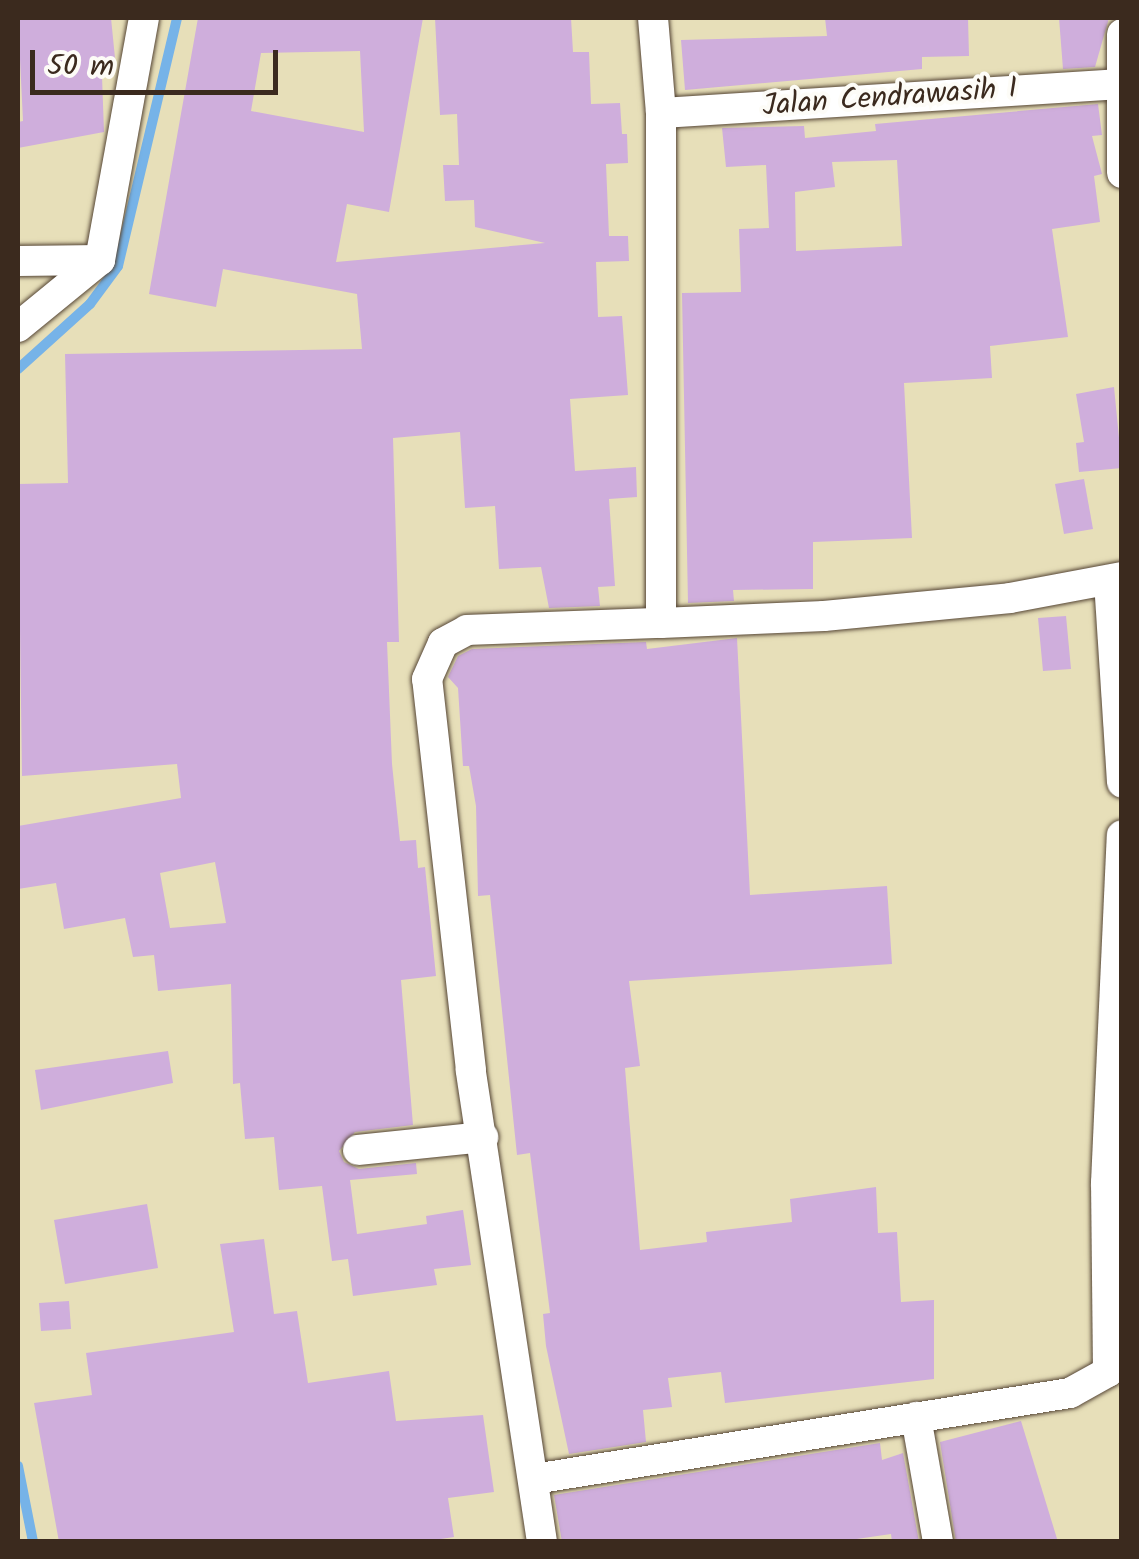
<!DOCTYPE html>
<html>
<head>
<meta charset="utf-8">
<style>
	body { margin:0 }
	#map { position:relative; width:1139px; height:1559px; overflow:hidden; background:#e7dfb9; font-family:Kalam,sans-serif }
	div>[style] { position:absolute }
	.stream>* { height:10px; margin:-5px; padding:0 5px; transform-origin:5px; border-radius:5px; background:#76b3e8 }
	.building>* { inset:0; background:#cfaedc }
	.roads { filter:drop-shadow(0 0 2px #554535) drop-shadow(0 0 2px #554535) }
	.street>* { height:30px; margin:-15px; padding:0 15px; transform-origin:15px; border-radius:15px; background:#fff }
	span { translate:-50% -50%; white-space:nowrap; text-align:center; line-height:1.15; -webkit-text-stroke:8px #fdfcf7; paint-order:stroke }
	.street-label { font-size:30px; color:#3b2a1e }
	.frame { position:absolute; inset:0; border:20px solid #3b2a1e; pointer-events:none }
	.scale { position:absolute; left:30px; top:50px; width:248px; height:45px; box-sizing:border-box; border:5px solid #3b2a1e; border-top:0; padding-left:12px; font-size:30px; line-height:35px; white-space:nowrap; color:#3b2a1e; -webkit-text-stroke:8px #fdfcf7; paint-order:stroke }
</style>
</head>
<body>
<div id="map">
	<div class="stream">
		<i style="left:18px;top:369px;width:97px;rotate:-42.1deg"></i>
		<i style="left:90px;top:304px;width:47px;rotate:-53.6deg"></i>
		<i style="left:118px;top:266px;width:255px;rotate:-76.6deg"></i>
		<i style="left:18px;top:1466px;width:77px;rotate:78.8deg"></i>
	</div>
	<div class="building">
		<i style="clip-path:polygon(18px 18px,111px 18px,116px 68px,102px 76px,104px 132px,18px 148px,18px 122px,23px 121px)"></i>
		<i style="clip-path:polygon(evenodd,198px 18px,423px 18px,389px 212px,347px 204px,336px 262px,545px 243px,475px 227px,474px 200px,445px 201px,443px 165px,459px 165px,457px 114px,440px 115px,435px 18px,571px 18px,573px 52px,589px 52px,591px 104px,620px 103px,622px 134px,627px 134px,628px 163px,606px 164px,609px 236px,628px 236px,629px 261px,596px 262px,598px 317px,622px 316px,628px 395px,570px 399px,575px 471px,636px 467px,637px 497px,609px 499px,615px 586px,598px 587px,600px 606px,549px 608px,541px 567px,499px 569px,495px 506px,465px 508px,460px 432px,393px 438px,399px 642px,387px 642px,392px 764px,400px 841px,416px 840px,418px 868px,425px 867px,436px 976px,401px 980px,413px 1125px,355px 1132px,339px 1151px,344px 1162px,359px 1169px,416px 1163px,417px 1174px,350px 1180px,357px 1234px,427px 1224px,426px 1216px,463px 1210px,471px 1265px,434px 1269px,437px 1285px,353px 1296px,348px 1259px,332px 1261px,322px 1186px,279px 1190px,274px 1137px,245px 1139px,240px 1083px,233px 1084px,231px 984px,158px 991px,154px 955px,133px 957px,125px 918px,64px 929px,56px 883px,18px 889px,18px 826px,181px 798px,177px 764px,22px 776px,18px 484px,68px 483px,65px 354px,362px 349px,357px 294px,223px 269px,216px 307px,149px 294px,198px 18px,360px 51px,364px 132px,251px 111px,261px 53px,360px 51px,198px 18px,215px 862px,226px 923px,170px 928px,160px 873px,215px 862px)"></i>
		<i style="clip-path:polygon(825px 18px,968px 18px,969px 56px,922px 57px,922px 69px,685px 90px,681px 40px,827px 36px)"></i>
		<i style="clip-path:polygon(1059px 18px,1109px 18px,1095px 67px,1063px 69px)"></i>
		<i style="clip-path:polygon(evenodd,1098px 104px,1102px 135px,1092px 136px,1102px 174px,1094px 176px,1100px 222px,1052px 229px,1068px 337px,990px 346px,992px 378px,904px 383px,912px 538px,813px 542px,813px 589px,733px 590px,734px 601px,688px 603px,682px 293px,741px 292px,739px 229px,769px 228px,766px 165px,726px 167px,722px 128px,804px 126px,805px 138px,876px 131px,875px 124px,1098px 104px,897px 160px,902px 246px,796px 251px,795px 192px,835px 187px,832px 162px,897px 160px)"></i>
		<i style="clip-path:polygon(1114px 387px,1122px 468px,1079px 472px,1076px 443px,1084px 442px,1076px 394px)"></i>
		<i style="clip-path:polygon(1084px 479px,1093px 529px,1064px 534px,1055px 484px)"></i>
		<i style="clip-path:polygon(1066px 616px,1071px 669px,1043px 671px,1038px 618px)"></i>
		<i style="clip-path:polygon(737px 638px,750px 895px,887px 886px,892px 964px,629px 981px,640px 1066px,625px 1068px,640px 1250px,707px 1242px,706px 1232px,792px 1222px,790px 1199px,876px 1187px,878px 1233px,897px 1232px,901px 1302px,934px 1300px,934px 1379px,725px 1403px,721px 1372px,668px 1378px,672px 1407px,643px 1410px,646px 1442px,569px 1454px,546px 1346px,543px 1314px,550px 1313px,530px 1153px,517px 1155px,490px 895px,478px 896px,476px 806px,469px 766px,463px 766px,458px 688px,448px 677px,458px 656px,472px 649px,646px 642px,647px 649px)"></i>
		<i style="clip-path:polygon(168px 1051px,173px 1083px,41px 1110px,35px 1070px)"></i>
		<i style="clip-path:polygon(147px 1204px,158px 1268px,65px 1284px,54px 1220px)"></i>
		<i style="clip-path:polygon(264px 1239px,274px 1314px,297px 1311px,308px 1383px,389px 1371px,396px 1421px,483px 1415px,494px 1492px,448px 1498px,454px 1537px,421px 1542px,59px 1542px,34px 1403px,92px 1395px,86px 1353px,234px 1332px,220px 1244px)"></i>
		<i style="clip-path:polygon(69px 1301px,71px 1329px,41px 1331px,39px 1303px)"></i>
		<i style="clip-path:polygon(1021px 1421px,1058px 1542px,956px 1542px,940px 1442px)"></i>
		<i style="clip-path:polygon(880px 1443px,882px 1460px,903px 1453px,919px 1542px,892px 1542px,891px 1534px,836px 1542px,562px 1542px,554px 1495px)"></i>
	</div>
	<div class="roads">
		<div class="street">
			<i style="left:1122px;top:34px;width:139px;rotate:90deg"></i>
			<i style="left:661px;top:113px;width:458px;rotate:-3.6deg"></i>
			<i style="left:100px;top:260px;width:246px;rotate:-79.7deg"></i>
			<i style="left:18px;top:261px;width:82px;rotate:-0.7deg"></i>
			<i style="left:18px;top:327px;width:106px;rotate:-39.3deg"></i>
			<i style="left:1109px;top:581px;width:202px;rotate:86.3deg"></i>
			<i style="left:661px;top:623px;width:163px;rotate:-2.5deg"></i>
			<i style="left:824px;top:616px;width:187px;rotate:-5.5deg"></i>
			<i style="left:1010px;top:598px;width:114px;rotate:-10.6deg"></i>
			<i style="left:358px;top:1150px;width:126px;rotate:-5.9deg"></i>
			<i style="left:916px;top:1417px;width:127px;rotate:80deg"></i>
			<i style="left:534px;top:1479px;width:543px;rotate:-9.12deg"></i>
			<i style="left:1070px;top:1393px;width:43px;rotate:-28.9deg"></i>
			<i style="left:1108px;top:1372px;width:189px;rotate:-90.6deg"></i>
			<i style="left:1106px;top:1183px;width:348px;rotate:-87.4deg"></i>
			<i style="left:542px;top:1542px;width:477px;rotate:-98.6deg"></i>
			<i style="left:471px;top:1070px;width:393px;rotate:-96.4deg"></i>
			<i style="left:427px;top:679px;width:39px;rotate:-66deg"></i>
			<i style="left:443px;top:643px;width:27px;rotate:-28deg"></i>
			<i style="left:467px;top:630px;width:194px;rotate:-2.1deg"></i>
			<i style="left:661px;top:623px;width:510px;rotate:-90deg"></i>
			<i style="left:661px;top:113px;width:95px;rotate:-94.8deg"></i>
		</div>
	</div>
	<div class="street-label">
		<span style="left:890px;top:98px;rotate:-4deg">Jalan Cendrawasih I</span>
	</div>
	<div class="frame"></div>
	<div class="scale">50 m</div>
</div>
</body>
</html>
